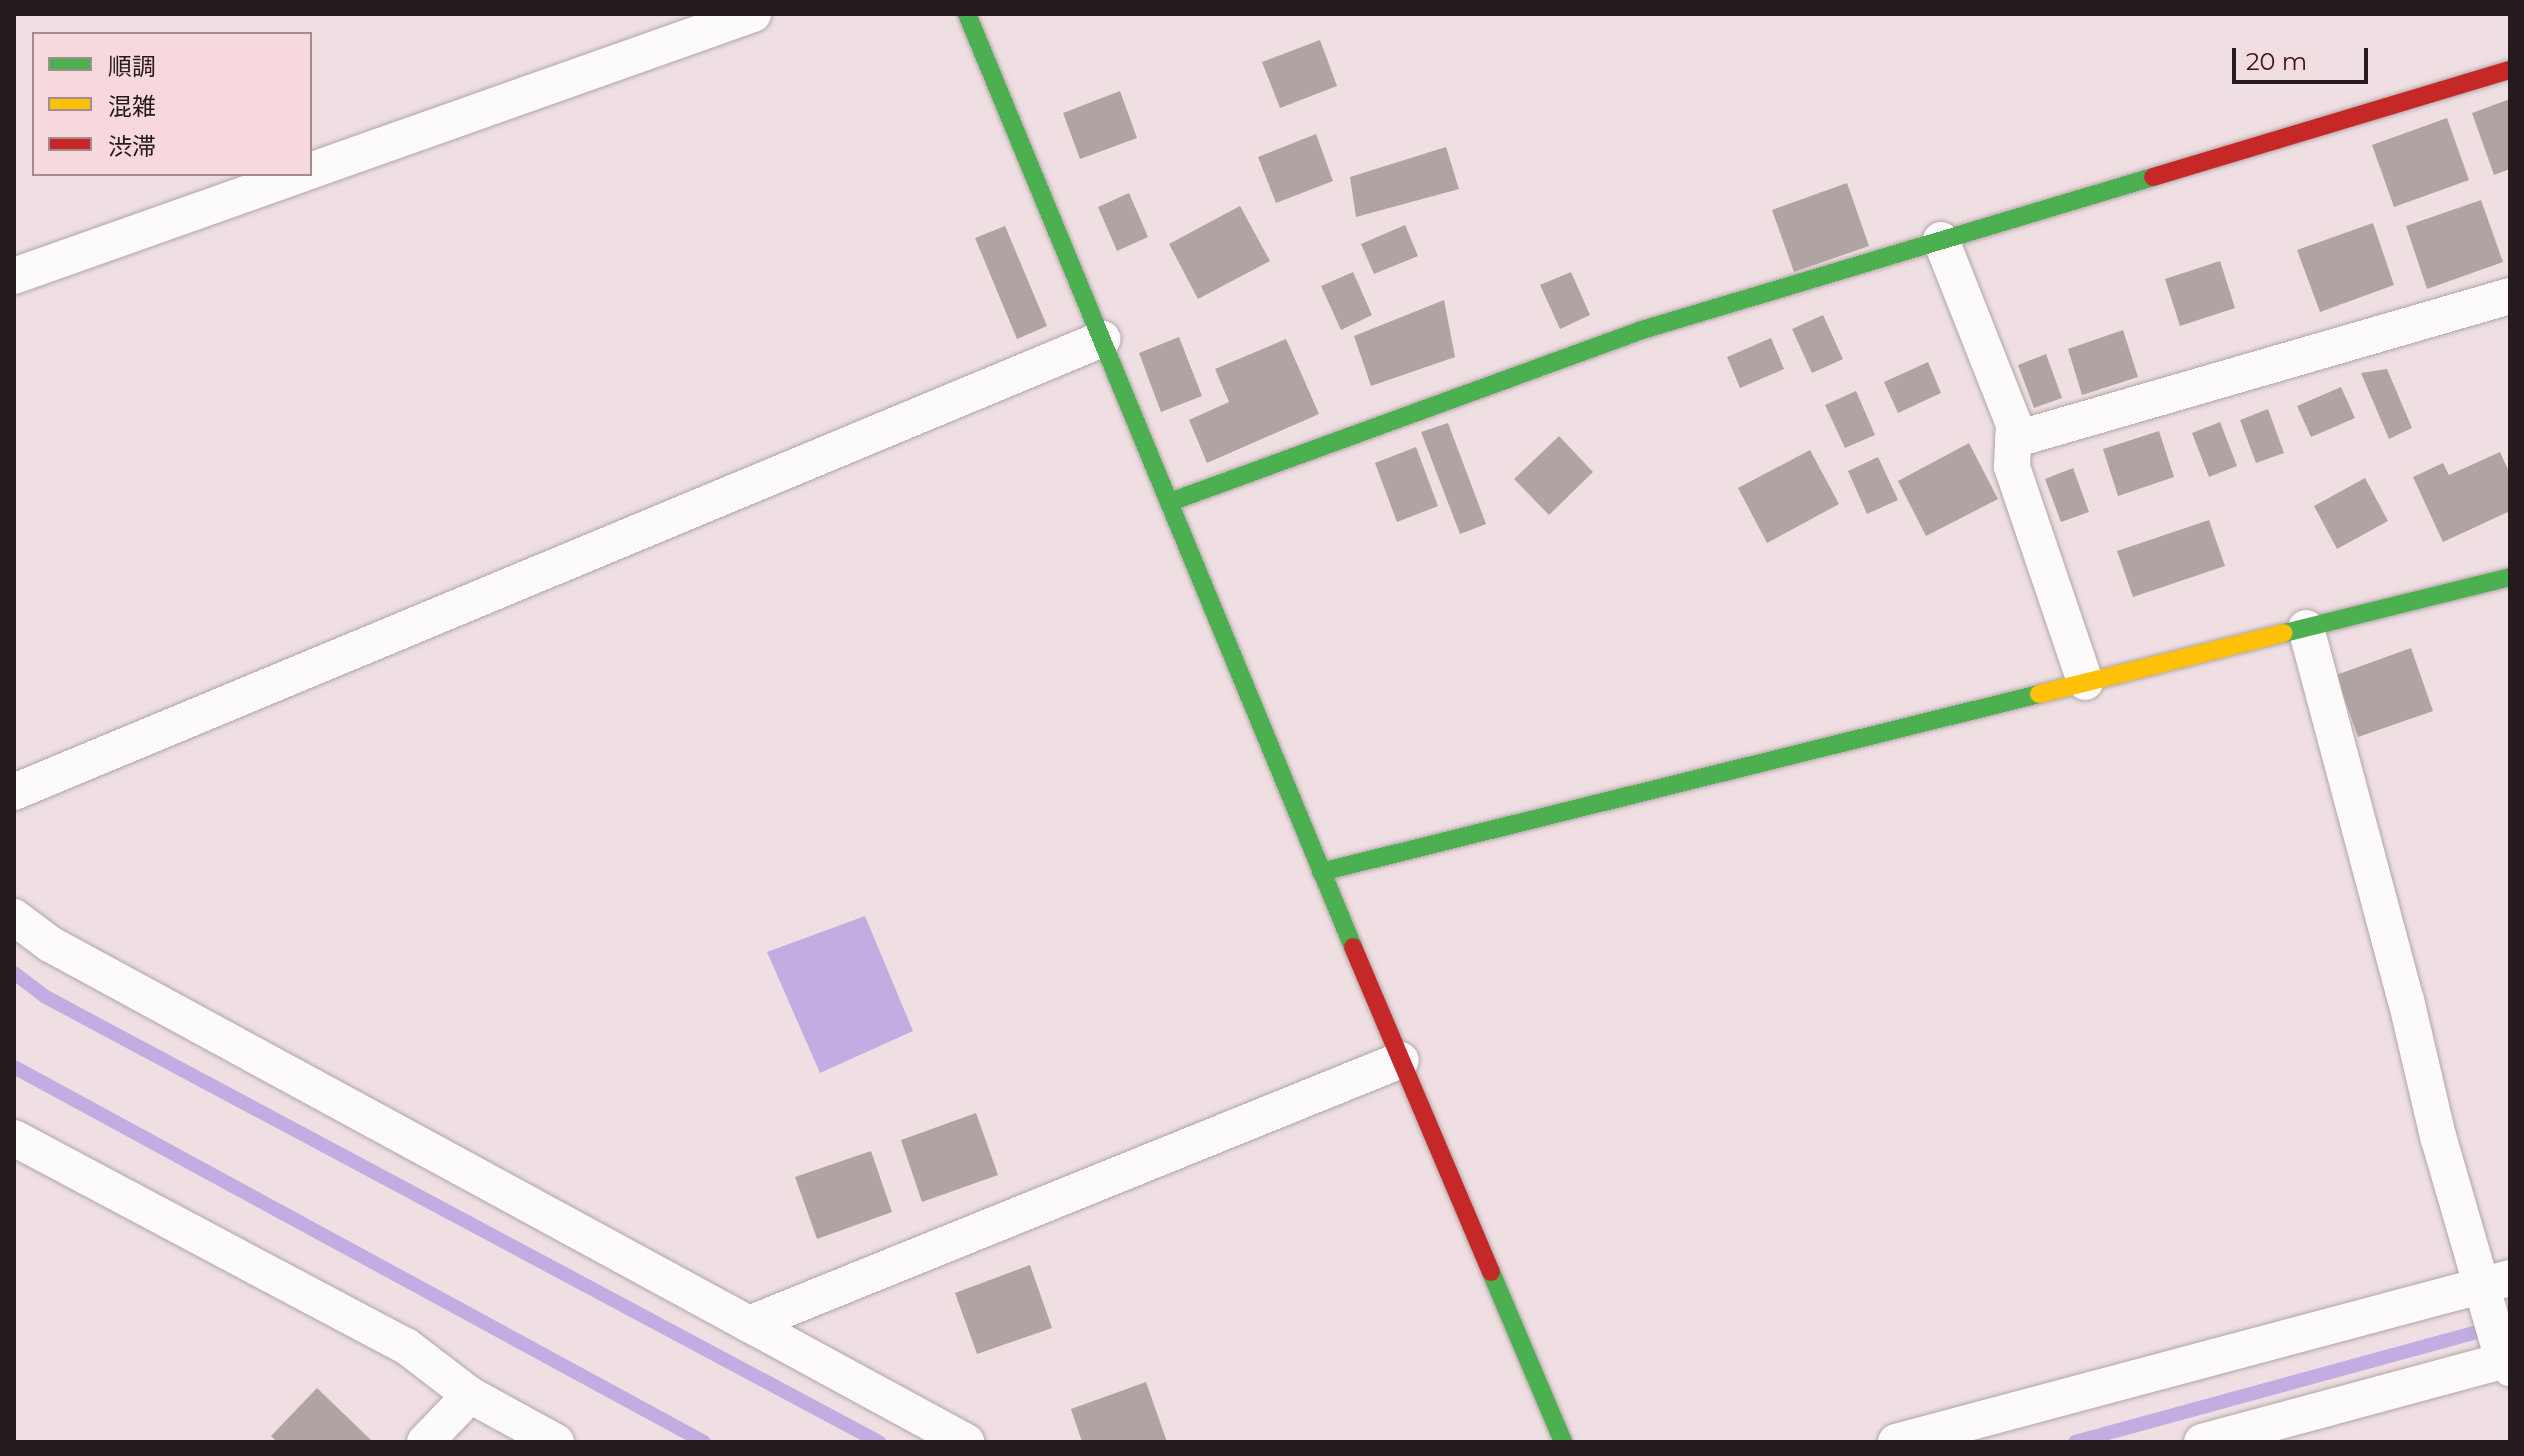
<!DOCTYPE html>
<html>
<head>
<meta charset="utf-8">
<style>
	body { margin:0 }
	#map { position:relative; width:2524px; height:1456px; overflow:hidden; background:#f0dfe2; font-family:Montserrat,"Noto Sans JP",sans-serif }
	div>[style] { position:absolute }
	.water>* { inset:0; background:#c1ade1 }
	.stream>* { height:14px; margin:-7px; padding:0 7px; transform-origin:7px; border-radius:7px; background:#c1ade1 }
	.building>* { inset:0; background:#b0a4a3 }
	.roads { filter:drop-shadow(0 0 2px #b1a5a7) drop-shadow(0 0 2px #b1a5a7) }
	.street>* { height:36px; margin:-18px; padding:0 18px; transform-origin:18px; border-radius:18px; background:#fdfafb }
	.fast>* { height:18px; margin:-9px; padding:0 9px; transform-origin:9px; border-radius:9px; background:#4caf50 }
	.slow>* { height:18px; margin:-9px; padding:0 9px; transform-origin:9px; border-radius:9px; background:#ffc107 }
	.jam>* { height:18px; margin:-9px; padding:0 9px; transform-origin:9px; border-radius:9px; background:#c62828 }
	span { translate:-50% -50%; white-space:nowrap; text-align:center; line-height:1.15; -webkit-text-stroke:7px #f7d8dd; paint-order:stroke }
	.frame { position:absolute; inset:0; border:16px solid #251a1c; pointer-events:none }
	.legend { position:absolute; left:32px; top:32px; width:280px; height:144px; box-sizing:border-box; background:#f7d8dd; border:2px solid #a38c90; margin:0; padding:10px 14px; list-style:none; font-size:24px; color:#251a1c }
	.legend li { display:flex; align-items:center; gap:16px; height:40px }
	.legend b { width:40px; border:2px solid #a38c90 }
	.scale { position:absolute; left:2232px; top:48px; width:136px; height:36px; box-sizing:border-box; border:4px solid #251a1c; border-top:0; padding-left:10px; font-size:24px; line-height:28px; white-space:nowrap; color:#251a1c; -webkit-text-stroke:6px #f7d8dd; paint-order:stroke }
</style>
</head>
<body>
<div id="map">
	<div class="water">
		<i style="clip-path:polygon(865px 916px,913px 1031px,820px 1073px,767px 952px)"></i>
	</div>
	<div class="stream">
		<i style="left:14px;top:973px;width:38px;rotate:37deg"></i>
		<i style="left:44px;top:996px;width:947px;rotate:28.11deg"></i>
		<i style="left:14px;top:1067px;width:785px;rotate:28.52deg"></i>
		<i style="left:2075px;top:1442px;width:434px;rotate:-15.3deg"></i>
	</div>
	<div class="building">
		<i style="clip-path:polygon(1320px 40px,1337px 86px,1280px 108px,1262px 62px)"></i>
		<i style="clip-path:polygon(1120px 91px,1137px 138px,1080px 159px,1063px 113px)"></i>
		<i style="clip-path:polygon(2510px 99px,2510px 169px,2494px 175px,2472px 113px)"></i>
		<i style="clip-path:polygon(2447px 118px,2469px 180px,2394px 207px,2372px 145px)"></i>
		<i style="clip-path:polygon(1316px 134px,1333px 181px,1276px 203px,1258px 157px)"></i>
		<i style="clip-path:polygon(1446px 147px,1459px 189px,1356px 217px,1350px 177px)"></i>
		<i style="clip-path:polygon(1847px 183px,1869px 246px,1794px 272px,1772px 210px)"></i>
		<i style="clip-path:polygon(1129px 193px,1148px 237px,1117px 251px,1098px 207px)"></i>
		<i style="clip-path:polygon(2481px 200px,2503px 262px,2427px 289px,2406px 226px)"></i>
		<i style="clip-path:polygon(1240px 206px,1270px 261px,1198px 299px,1169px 244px)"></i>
		<i style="clip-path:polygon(2373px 223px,2394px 285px,2320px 312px,2297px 250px)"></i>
		<i style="clip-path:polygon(1405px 225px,1418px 256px,1374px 274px,1361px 244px)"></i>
		<i style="clip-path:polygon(1005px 226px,1047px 326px,1017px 339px,975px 238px)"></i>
		<i style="clip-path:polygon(2220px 261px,2235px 308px,2180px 326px,2165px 279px)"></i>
		<i style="clip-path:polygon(1353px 272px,1372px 315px,1341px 330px,1321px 286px)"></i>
		<i style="clip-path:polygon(1571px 272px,1590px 315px,1560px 329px,1540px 285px)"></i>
		<i style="clip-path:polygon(1444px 300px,1455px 357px,1371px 386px,1354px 336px)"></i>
		<i style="clip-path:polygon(1823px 315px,1843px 359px,1812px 373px,1792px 329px)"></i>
		<i style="clip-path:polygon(2123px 330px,2138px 377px,2082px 395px,2068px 349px)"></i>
		<i style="clip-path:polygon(1179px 337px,1202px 396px,1161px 412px,1139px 353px)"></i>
		<i style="clip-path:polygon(1771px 338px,1784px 369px,1740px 388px,1727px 357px)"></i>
		<i style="clip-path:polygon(1286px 339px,1319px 414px,1207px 463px,1189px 420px,1229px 402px,1215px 369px)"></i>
		<i style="clip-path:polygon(2046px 354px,2062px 398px,2034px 408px,2018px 365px)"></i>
		<i style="clip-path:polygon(1928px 362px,1941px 393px,1898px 413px,1884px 382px)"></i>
		<i style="clip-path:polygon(2387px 369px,2412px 428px,2389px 439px,2361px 373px)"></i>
		<i style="clip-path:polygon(2341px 387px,2355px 418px,2311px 437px,2297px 406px)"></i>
		<i style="clip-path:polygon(1856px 391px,1875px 435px,1845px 448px,1825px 405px)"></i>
		<i style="clip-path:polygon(2268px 409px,2284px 453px,2256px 463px,2240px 420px)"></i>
		<i style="clip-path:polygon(2220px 422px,2237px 466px,2209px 477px,2192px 433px)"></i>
		<i style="clip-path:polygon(1448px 423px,1486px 524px,1460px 534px,1421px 432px)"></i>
		<i style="clip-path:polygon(2159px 431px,2174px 477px,2118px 496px,2103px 449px)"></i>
		<i style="clip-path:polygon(1559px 436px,1593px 472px,1549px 515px,1514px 479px)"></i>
		<i style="clip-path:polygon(1969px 443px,1998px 499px,1926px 536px,1898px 481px)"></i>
		<i style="clip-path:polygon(1416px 447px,1438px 506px,1397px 522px,1375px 463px)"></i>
		<i style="clip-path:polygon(1810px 450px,1839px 504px,1767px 543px,1738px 488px)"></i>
		<i style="clip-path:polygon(2500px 452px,2510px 474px,2510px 511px,2443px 542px,2413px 477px,2443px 463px,2449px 475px)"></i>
		<i style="clip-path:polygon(1878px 457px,1898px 500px,1867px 514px,1848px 471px)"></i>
		<i style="clip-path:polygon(2073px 468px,2089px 512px,2061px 522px,2045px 479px)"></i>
		<i style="clip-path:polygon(2365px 478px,2388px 521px,2337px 549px,2314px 506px)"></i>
		<i style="clip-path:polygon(2209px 520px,2225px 566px,2133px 597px,2117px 551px)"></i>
		<i style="clip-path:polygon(2411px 648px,2433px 711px,2358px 737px,2336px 675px)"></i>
		<i style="clip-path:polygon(976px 1113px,998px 1175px,922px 1202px,901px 1140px)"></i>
		<i style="clip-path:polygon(871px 1151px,892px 1212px,817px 1239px,795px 1177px)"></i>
		<i style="clip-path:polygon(1030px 1265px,1052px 1328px,977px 1354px,955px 1293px)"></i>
		<i style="clip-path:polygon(1146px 1382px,1167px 1442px,1082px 1442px,1071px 1409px)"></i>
		<i style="clip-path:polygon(317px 1388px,373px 1442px,277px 1442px,271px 1436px)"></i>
	</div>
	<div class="roads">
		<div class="street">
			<i style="left:310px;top:171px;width:470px;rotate:-19.5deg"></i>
			<i style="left:1941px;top:240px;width:198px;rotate:68.4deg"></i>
			<i style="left:2014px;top:424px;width:43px;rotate:92.7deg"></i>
			<i style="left:2012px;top:467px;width:227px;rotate:71.2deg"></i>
			<i style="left:14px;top:276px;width:306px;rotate:-19.5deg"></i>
			<i style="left:2013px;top:440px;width:517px;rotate:-16.16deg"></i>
			<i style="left:2306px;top:628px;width:385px;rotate:75deg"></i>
			<i style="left:2406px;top:1000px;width:140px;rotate:76.8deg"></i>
			<i style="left:2438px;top:1136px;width:233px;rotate:73.8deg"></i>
			<i style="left:2503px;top:1360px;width:11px;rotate:49deg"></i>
			<i style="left:14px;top:792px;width:1179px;rotate:-22.6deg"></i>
			<i style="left:14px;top:917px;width:45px;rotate:36.9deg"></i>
			<i style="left:50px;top:944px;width:1043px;rotate:28.53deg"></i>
			<i style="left:14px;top:1138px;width:444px;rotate:28deg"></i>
			<i style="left:406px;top:1346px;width:81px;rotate:37.4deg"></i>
			<i style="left:749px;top:1324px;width:703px;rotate:-22.04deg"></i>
			<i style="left:425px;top:1442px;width:65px;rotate:-46.2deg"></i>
			<i style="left:470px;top:1395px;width:98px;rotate:28.7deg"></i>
			<i style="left:1896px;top:1442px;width:636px;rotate:-14.95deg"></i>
			<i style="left:2202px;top:1442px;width:319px;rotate:-15.1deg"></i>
		</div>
		<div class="fast">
			<i style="left:967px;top:14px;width:1010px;rotate:67.52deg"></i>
			<i style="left:1170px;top:502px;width:502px;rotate:-20.02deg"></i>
			<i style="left:1642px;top:330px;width:533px;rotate:-16.67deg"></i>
			<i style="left:2284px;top:633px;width:233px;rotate:-13.9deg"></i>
			<i style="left:1321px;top:872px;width:740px;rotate:-13.92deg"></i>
			<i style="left:1491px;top:1272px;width:185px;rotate:67deg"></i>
		</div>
		<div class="slow">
			<i style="left:2039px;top:694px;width:252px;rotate:-14deg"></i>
		</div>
		<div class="jam">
			<i style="left:2153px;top:177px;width:373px;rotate:-16.7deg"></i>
			<i style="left:1353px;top:947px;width:353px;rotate:67deg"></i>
		</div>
	</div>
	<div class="frame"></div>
	<ul class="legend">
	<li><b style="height:10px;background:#4caf50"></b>順調</li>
	<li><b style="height:10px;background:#ffc107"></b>混雑</li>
	<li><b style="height:10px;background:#c62828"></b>渋滞</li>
	</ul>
	<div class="scale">20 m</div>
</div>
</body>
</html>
